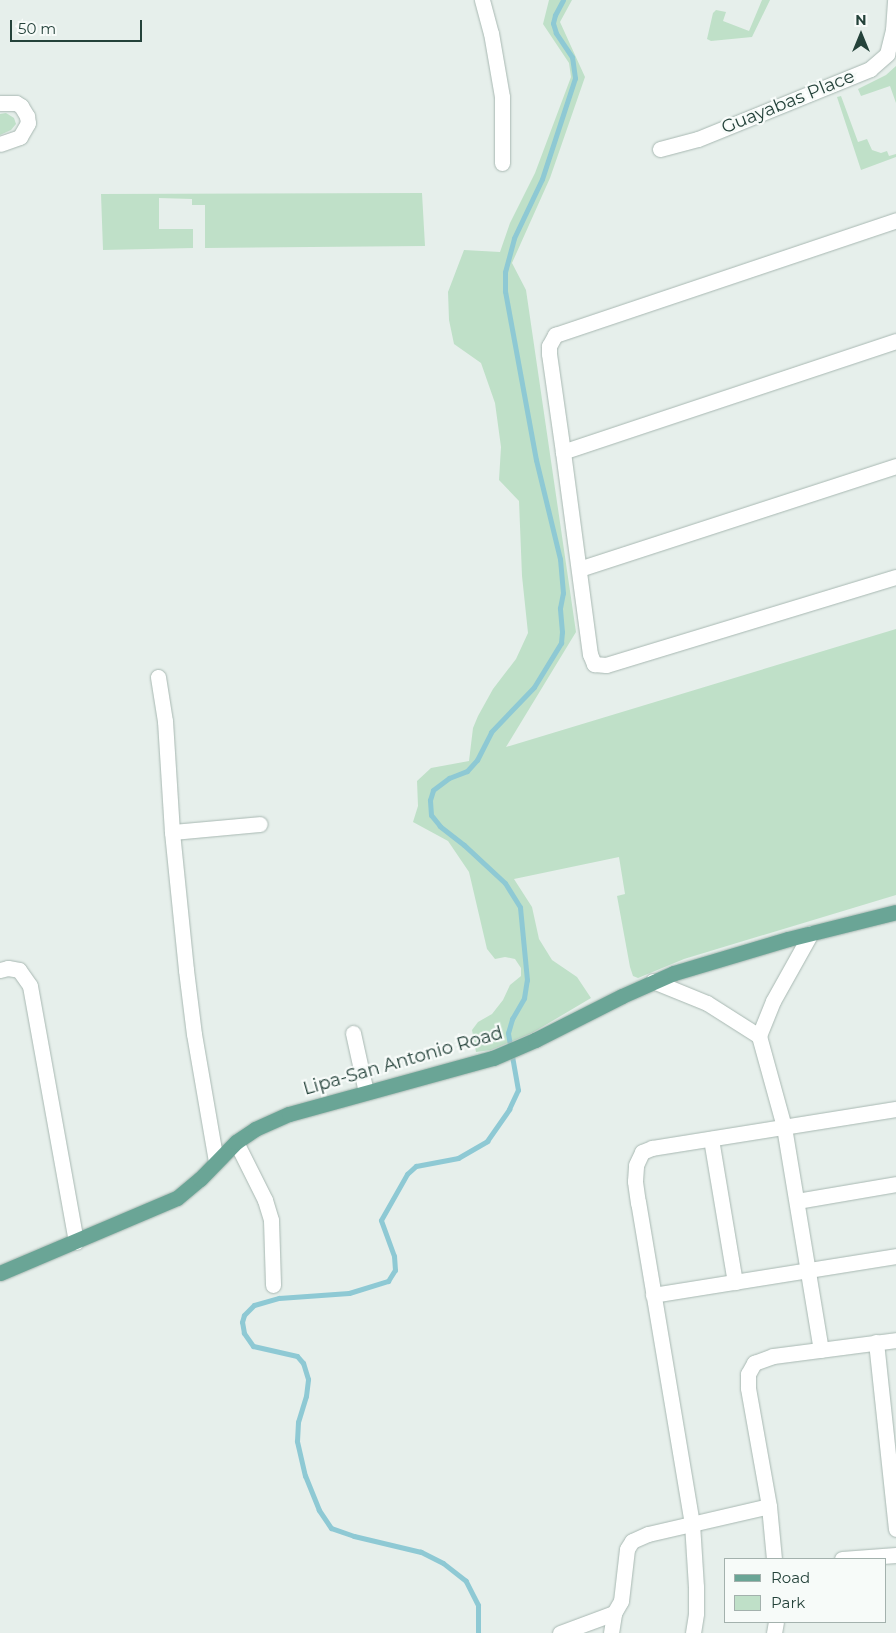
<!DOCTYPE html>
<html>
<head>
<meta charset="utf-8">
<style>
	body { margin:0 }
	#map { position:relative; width:896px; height:1633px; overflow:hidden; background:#e6efeb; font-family:Montserrat,sans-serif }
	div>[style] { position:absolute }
	.green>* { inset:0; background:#bfe0c8 }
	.stream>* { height:5px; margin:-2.5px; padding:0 2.5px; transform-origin:2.5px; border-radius:2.5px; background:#8ec9d4 }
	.roads { filter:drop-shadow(0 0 1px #a8b8b2) drop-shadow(0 0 1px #a8b8b2) }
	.minor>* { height:15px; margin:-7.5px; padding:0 7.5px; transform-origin:7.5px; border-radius:7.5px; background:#fff }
	.major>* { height:15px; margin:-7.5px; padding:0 7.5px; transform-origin:7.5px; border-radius:7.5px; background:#6aa596 }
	span { translate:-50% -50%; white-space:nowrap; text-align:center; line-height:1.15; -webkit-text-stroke:4.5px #f7fbf9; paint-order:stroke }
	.street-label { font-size:18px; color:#24423a }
	.legend { position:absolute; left:724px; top:1558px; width:162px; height:65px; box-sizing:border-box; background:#f7fbf9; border:1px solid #a3b1ad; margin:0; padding:6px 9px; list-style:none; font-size:15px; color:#24423a }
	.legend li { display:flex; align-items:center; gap:10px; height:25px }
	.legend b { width:25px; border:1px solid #a3b1ad }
	.north { position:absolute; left:836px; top:10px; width:50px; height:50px; -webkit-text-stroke:4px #f7fbf9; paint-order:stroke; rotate:0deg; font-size:14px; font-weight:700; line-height:20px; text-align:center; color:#24423a }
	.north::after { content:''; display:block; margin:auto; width:18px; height:22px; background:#24423a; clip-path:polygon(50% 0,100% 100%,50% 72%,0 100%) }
	.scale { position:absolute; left:10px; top:20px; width:132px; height:22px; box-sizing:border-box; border:2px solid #24423a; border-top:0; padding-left:6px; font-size:15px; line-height:18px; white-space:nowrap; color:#24423a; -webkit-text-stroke:4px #f7fbf9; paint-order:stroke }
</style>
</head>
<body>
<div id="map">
	<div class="green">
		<i style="clip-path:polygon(549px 0,572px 0,560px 22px,585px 77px,550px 178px,512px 263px,526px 290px,576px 632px,506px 747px,896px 629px,896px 895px,684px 959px,638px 978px,633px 976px,630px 967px,617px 896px,625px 894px,619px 857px,514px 879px,532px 907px,539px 939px,552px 960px,577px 977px,591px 998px,532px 1033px,491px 1050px,476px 1052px,472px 1030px,478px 1022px,492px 1014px,503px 1000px,510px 985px,521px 976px,521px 968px,515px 959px,505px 957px,495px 959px,487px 949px,469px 872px,448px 841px,413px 822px,418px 806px,417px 781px,431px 768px,469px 761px,473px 728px,478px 716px,493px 689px,516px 659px,528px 633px,522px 576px,519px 501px,499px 480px,501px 447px,495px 403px,481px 363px,454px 344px,449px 320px,448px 292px,464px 250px,500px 252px,510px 223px,535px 173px,571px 77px,569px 63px,543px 24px)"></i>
		<i style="clip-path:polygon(762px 0,770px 0,752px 37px,711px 41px,707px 39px,713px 13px,716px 10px,726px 12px,723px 21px,749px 31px)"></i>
		<i style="clip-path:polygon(896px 66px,896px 103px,890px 86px,861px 96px,858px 89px,886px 75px)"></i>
		<i style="clip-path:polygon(841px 96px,858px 142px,867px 139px,872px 150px,881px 153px,887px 151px,889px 156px,896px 154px,896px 157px,861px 170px,837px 97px)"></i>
		<i style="clip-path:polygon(6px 113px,14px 118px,16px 124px,11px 130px,0 135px,0 114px)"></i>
		<i style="clip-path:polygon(422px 193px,425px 246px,205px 248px,205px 205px,192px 205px,192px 199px,159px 198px,159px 229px,193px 229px,193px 248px,103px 250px,101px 194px)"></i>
	</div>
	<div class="stream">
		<i style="left:478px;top:1633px;width:28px;rotate:-90deg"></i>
		<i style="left:478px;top:1605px;width:27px;rotate:-117deg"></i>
		<i style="left:466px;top:1581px;width:29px;rotate:-142deg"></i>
		<i style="left:443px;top:1563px;width:25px;rotate:-153deg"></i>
		<i style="left:421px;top:1552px;width:69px;rotate:-166.6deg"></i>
		<i style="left:354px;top:1536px;width:24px;rotate:-161deg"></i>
		<i style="left:331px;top:1528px;width:22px;rotate:-124deg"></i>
		<i style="left:319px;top:1510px;width:37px;rotate:-112deg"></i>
		<i style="left:305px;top:1476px;width:36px;rotate:-103deg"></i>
		<i style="left:297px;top:1441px;width:19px;rotate:-87deg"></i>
		<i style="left:298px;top:1422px;width:27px;rotate:-73deg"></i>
		<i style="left:306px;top:1396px;width:17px;rotate:-83deg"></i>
		<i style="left:308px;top:1379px;width:17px;rotate:-107deg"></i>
		<i style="left:303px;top:1363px;width:9px;rotate:-131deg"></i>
		<i style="left:297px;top:1356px;width:45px;rotate:-167.2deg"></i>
		<i style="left:253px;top:1346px;width:16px;rotate:-125deg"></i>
		<i style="left:244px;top:1333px;width:11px;rotate:-100deg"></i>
		<i style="left:242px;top:1322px;width:7px;rotate:-74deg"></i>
		<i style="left:244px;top:1315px;width:14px;rotate:-45deg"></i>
		<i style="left:254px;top:1305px;width:26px;rotate:-16deg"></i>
		<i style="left:279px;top:1298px;width:70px;rotate:-4.1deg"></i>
		<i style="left:349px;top:1293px;width:41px;rotate:-17.1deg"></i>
		<i style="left:388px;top:1281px;width:13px;rotate:-58deg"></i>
		<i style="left:395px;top:1270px;width:14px;rotate:-94deg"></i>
		<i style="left:394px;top:1256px;width:38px;rotate:-110deg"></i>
		<i style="left:381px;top:1220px;width:53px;rotate:-60.5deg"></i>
		<i style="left:407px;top:1174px;width:12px;rotate:-42deg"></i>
		<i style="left:416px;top:1166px;width:43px;rotate:-10.8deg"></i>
		<i style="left:458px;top:1158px;width:34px;rotate:-30deg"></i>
		<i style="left:487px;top:1141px;width:39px;rotate:-55deg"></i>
		<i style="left:509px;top:1109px;width:21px;rotate:-65deg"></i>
		<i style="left:518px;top:1090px;width:58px;rotate:-100deg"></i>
		<i style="left:508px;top:1033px;width:15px;rotate:-74deg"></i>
		<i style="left:512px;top:1019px;width:24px;rotate:-60deg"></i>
		<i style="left:524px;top:998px;width:18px;rotate:-81deg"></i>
		<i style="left:527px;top:980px;width:73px;rotate:-95.5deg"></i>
		<i style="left:520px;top:907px;width:28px;rotate:-122deg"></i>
		<i style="left:505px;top:883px;width:56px;rotate:-137.2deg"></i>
		<i style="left:464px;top:845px;width:31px;rotate:-142deg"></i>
		<i style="left:440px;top:826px;width:14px;rotate:-129deg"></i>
		<i style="left:431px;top:815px;width:15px;rotate:-94deg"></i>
		<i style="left:430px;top:800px;width:10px;rotate:-73deg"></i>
		<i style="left:433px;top:790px;width:20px;rotate:-37deg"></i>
		<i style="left:449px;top:778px;width:19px;rotate:-21deg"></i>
		<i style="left:467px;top:771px;width:15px;rotate:-48deg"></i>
		<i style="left:477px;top:760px;width:31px;rotate:-63deg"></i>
		<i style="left:491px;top:732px;width:62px;rotate:-46.3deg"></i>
		<i style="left:534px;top:687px;width:52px;rotate:-58.5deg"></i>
		<i style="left:561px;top:643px;width:11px;rotate:-85deg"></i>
		<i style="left:562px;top:632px;width:24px;rotate:-95deg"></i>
		<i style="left:560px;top:608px;width:15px;rotate:-79deg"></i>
		<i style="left:563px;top:593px;width:34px;rotate:-95deg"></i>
		<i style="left:560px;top:559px;width:102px;rotate:-103.6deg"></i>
		<i style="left:536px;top:460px;width:172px;rotate:-100.4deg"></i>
		<i style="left:505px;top:291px;width:19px;rotate:-90deg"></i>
		<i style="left:505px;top:272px;width:35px;rotate:-75deg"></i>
		<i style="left:514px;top:238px;width:65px;rotate:-64.6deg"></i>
		<i style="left:542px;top:179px;width:106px;rotate:-71.9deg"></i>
		<i style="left:575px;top:78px;width:21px;rotate:-98deg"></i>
		<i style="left:572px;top:57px;width:29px;rotate:-124deg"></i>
		<i style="left:556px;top:33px;width:10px;rotate:-107deg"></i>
		<i style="left:553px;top:23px;width:8px;rotate:-76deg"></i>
		<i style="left:555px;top:15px;width:17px;rotate:-62deg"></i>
	</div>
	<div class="roads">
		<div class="minor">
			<i style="left:482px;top:0;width:34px;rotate:75deg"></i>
			<i style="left:491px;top:33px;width:65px;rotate:80.2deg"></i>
			<i style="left:502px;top:97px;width:66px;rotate:90deg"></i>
			<i style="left:0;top:103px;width:16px"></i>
			<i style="left:16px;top:103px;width:6px;rotate:31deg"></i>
			<i style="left:21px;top:106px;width:12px;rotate:59deg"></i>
			<i style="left:27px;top:116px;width:7px;rotate:82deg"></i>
			<i style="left:28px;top:123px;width:16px;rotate:120deg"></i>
			<i style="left:20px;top:137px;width:21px;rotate:161deg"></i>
			<i style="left:660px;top:149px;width:39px;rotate:-15deg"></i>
			<i style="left:698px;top:139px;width:186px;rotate:-22.1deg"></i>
			<i style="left:870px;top:69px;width:23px;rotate:-41deg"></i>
			<i style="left:887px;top:54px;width:25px;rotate:-76deg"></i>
			<i style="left:893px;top:30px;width:30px;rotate:-86deg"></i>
			<i style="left:896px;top:341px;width:351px;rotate:161.6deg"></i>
			<i style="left:563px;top:452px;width:204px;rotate:82.4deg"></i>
			<i style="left:590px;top:654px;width:11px;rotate:68deg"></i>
			<i style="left:594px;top:664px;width:12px;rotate:5deg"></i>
			<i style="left:606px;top:665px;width:303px;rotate:-16.9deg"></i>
			<i style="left:563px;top:452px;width:99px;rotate:-98.1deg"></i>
			<i style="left:549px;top:354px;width:8px;rotate:-90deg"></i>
			<i style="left:549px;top:346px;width:13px;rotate:-61deg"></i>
			<i style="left:555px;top:335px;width:360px;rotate:-18.6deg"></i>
			<i style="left:579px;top:569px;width:333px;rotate:-18deg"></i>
			<i style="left:158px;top:677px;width:45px;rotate:81deg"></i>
			<i style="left:165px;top:721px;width:111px;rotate:86.4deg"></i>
			<i style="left:172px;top:832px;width:139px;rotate:84.2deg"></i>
			<i style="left:186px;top:970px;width:64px;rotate:82.9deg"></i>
			<i style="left:194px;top:1034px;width:129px;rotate:80.2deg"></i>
			<i style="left:172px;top:832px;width:88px;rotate:-5.2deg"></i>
			<i style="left:811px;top:933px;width:78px;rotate:119.2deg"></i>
			<i style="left:773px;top:1001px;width:38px;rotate:112deg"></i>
			<i style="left:759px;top:1036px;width:94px;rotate:74.6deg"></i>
			<i style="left:784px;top:1127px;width:226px;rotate:80.6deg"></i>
			<i style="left:0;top:970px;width:8px;rotate:-14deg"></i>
			<i style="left:8px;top:968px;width:11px;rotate:10deg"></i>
			<i style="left:19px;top:970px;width:19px;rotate:55deg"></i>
			<i style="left:30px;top:986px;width:260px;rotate:79.8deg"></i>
			<i style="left:653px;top:981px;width:58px;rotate:22.2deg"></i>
			<i style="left:707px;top:1003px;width:62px;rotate:32.4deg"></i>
			<i style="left:353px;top:1033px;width:60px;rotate:77.6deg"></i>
			<i style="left:711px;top:1139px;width:145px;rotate:80.5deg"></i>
			<i style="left:236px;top:1142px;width:65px;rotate:63.4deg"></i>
			<i style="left:265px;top:1200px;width:21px;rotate:73deg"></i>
			<i style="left:271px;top:1220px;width:65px;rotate:88.2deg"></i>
			<i style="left:797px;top:1201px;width:100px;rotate:-9.7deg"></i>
			<i style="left:653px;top:1295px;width:246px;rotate:-9.1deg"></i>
			<i style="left:876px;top:1342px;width:188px;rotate:83.9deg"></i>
			<i style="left:774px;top:1559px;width:53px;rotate:-95.4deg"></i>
			<i style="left:769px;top:1506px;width:120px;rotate:-100.1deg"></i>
			<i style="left:748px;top:1388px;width:14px;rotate:-90deg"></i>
			<i style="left:748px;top:1374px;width:13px;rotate:-61deg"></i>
			<i style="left:754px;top:1363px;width:20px;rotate:-20deg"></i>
			<i style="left:773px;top:1356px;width:124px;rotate:-7.4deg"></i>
			<i style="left:842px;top:1559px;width:54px;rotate:-4.2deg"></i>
			<i style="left:560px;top:1633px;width:58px;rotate:-20.3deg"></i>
			<i style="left:614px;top:1613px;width:14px;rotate:-60deg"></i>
			<i style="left:621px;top:1601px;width:52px;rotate:-83.4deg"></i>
			<i style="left:627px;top:1549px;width:9px;rotate:-58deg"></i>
			<i style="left:632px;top:1541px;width:17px;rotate:-24deg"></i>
			<i style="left:648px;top:1534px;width:124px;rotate:-13deg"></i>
			<i style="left:611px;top:1633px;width:20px;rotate:-81deg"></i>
			<i style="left:693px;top:1633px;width:20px;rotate:-81deg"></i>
			<i style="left:696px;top:1613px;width:26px;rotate:-90deg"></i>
			<i style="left:696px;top:1587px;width:63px;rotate:-93.6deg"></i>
			<i style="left:692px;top:1524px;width:326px;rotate:-99.5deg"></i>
			<i style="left:638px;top:1203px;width:22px;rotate:-98deg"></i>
			<i style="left:635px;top:1181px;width:16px;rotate:-86deg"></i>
			<i style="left:636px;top:1165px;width:14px;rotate:-65deg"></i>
			<i style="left:642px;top:1152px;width:11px;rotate:-22deg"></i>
			<i style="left:652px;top:1148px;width:247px;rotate:-9.1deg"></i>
			<i style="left:774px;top:1633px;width:11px;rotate:-80deg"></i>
		</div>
		<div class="major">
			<i style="left:0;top:1273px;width:192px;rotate:-23deg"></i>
			<i style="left:177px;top:1198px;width:30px;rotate:-40deg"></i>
			<i style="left:200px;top:1179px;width:52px;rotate:-45.8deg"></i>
			<i style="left:236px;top:1142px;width:23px;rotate:-34deg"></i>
			<i style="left:255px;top:1129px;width:37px;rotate:-24deg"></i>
			<i style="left:289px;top:1114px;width:212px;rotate:-15.4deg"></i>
			<i style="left:493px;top:1058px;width:46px;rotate:-23.2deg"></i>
			<i style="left:535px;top:1040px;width:97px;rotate:-26.8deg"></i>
			<i style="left:622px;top:996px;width:57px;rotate:-23.9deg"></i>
			<i style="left:674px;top:973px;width:119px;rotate:-16.6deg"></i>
			<i style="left:788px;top:939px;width:111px;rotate:-14deg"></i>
		</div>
	</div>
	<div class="street-label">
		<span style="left:788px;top:102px;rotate:-22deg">Guayabas Place</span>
		<span style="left:403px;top:1061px;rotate:-16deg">Lipa-San Antonio Road</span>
	</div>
	<ul class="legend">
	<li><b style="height:6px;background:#6aa596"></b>Road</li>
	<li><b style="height:14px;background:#bfe0c8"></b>Park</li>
	</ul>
	<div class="north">N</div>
	<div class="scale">50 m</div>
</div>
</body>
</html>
